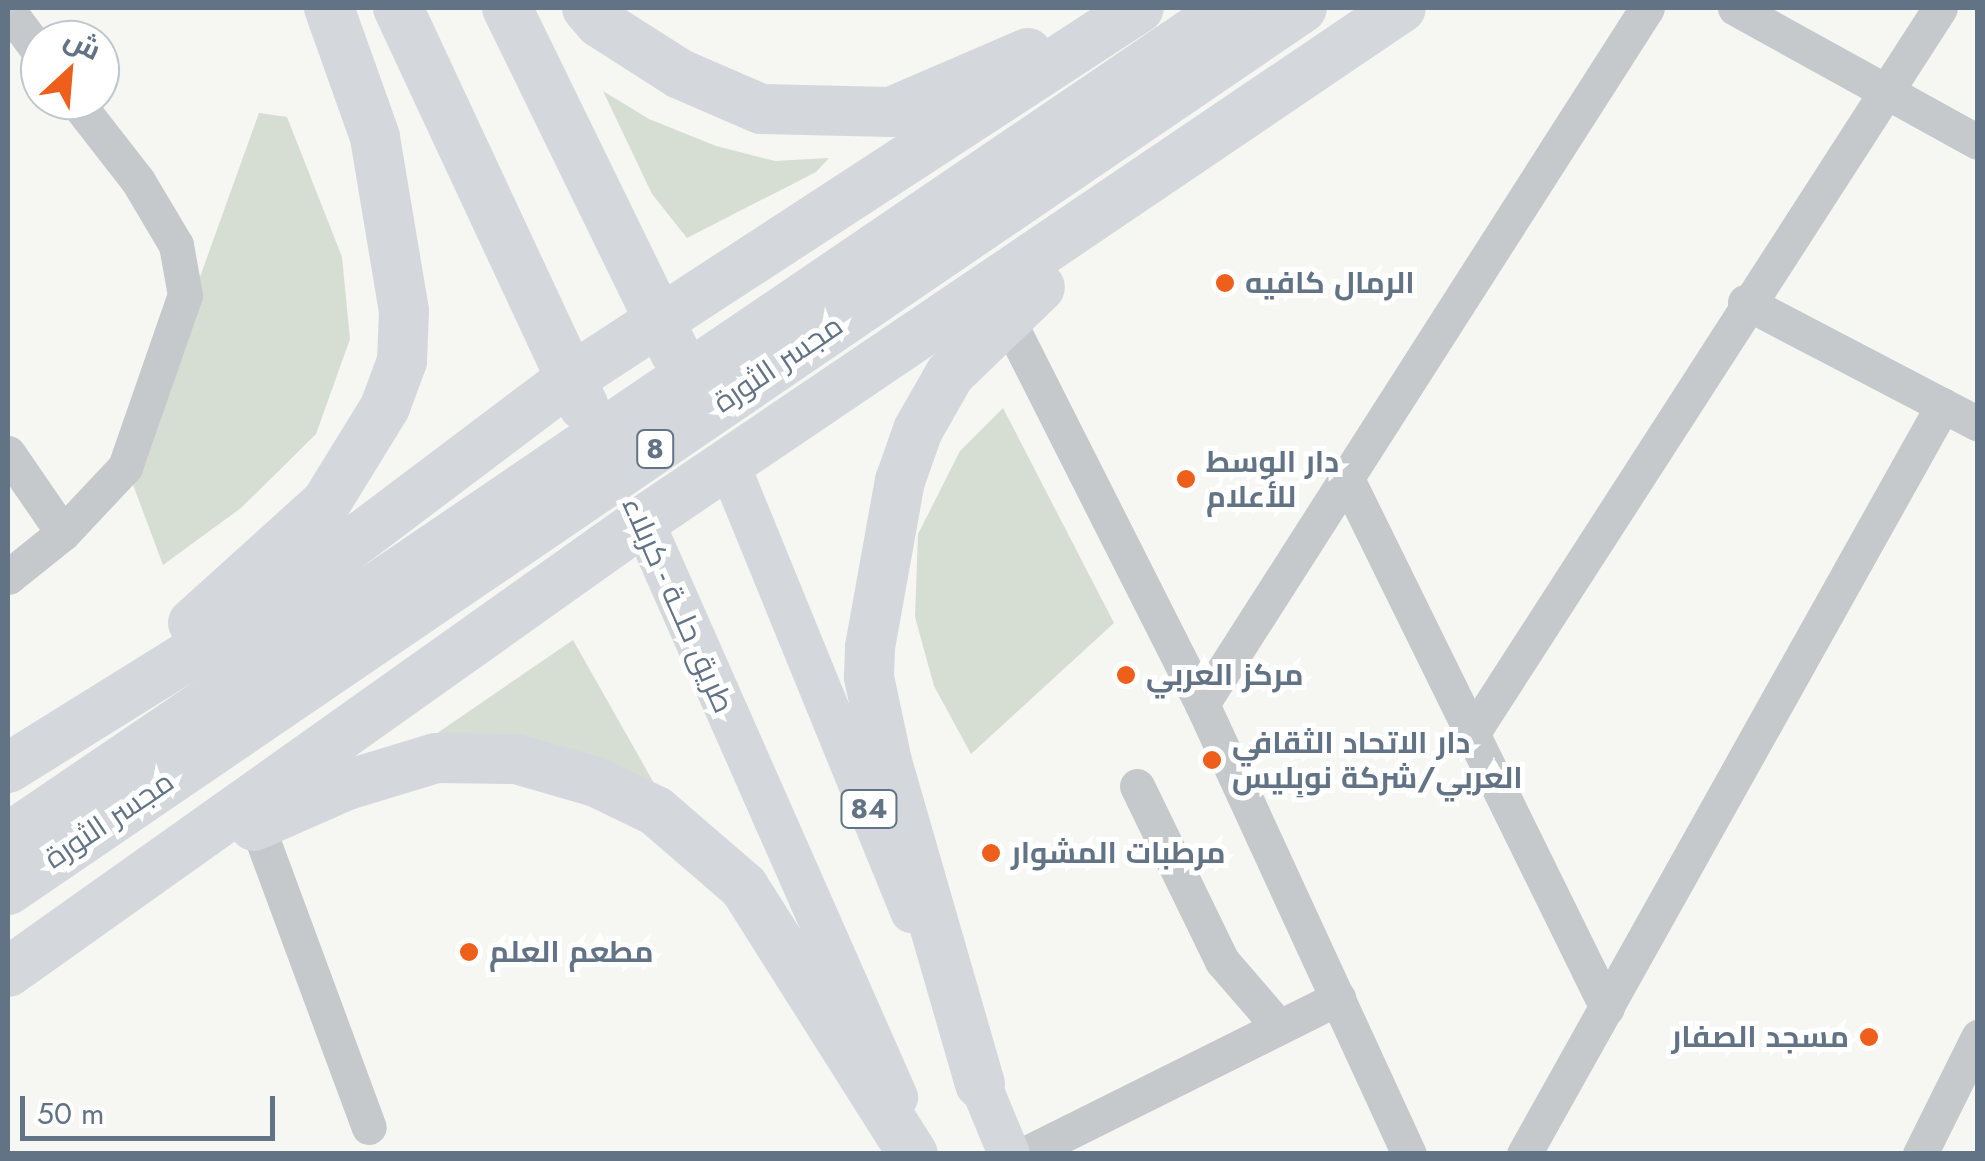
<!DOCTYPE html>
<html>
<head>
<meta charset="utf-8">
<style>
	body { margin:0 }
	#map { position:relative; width:1985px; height:1161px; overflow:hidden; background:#f6f6f3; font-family:Jost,Cairo,sans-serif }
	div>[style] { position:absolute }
	.green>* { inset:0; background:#d6ded3 }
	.minor>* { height:35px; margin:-17.5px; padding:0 17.5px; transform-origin:17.5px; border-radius:17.5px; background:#c5c9cc }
	.major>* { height:42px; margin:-21px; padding:0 21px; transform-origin:21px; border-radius:21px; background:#d4d8dd }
	.highway>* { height:50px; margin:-25px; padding:0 25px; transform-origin:25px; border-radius:25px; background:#d4d8dd }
	.dots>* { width:28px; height:28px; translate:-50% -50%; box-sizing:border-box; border:5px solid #fff; border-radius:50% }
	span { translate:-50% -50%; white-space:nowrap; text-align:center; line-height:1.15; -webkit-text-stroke:10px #fff; paint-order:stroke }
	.shield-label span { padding:2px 8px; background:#fff; border:2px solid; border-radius:8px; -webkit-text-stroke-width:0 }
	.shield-label { font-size:28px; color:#637386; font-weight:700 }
	.poi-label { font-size:30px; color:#637386; font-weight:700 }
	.left { translate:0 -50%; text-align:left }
	.right { translate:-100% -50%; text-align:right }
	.street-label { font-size:30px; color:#637386 }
	.frame { position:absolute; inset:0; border:10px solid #637386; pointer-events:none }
	.north { position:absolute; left:20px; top:20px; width:100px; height:100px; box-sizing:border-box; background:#fff; border:2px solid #c1c7cf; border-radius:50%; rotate:26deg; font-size:28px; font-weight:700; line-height:40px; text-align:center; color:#637386 }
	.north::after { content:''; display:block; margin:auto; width:35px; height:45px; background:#ee5f1b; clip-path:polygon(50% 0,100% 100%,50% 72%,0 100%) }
	.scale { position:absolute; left:20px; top:1096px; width:255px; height:45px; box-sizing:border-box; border:5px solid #637386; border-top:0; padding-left:12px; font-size:30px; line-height:35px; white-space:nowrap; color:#637386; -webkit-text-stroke:8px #fff; paint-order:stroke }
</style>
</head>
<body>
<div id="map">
	<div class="green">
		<i style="clip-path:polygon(603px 91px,649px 119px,716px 146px,775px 161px,829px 158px,816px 172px,687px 238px,652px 194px)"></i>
		<i style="clip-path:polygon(259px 113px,287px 117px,342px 257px,350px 339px,316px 434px,241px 508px,163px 565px,129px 474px)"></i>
		<i style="clip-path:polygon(1003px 408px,1114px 623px,971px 754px,934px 686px,915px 617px,918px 534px,960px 451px)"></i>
		<i style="clip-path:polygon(573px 640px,659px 792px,430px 738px)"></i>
	</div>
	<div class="minor">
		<i style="left:1735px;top:8px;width:277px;rotate:28.9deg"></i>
		<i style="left:8px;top:10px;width:54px;rotate:53.3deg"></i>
		<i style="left:1745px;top:302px;width:263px;rotate:27.6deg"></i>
		<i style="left:1006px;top:316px;width:435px;rotate:63.2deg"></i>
		<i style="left:1202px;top:704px;width:495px;rotate:65.3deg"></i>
		<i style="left:8px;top:453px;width:97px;rotate:55.5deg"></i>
		<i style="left:1348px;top:481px;width:587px;rotate:63.83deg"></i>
		<i style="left:8px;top:577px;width:70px;rotate:-38.7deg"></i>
		<i style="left:63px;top:533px;width:91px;rotate:-46.8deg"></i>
		<i style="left:125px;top:467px;width:182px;rotate:-70.8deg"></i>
		<i style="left:185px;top:295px;width:51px;rotate:-100.2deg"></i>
		<i style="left:176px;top:245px;width:74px;rotate:-120.7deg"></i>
		<i style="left:138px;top:181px;width:103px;rotate:-127.9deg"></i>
		<i style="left:1202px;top:704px;width:826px;rotate:-57.41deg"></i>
		<i style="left:1470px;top:737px;width:867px;rotate:-57.19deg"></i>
		<i style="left:1137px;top:786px;width:195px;rotate:64.1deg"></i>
		<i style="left:1222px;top:961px;width:87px;rotate:49.2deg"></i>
		<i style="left:257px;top:825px;width:322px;rotate:69.7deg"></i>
		<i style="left:1025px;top:1154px;width:350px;rotate:-26.5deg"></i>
		<i style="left:1524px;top:1154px;width:858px;rotate:-60.78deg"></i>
		<i style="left:1920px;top:1154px;width:131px;rotate:-63.6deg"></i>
	</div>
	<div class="major">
		<i style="left:729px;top:465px;width:483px;rotate:67.8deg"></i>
		<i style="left:643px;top:521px;width:630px;rotate:66.2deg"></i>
		<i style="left:967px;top:1052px;width:110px;rotate:67.6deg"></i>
	</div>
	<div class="highway">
		<i style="left:398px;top:8px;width:439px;rotate:65deg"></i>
		<i style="left:507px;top:8px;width:383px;rotate:64deg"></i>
		<i style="left:587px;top:8px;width:20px;rotate:49deg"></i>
		<i style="left:600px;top:23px;width:95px;rotate:32.5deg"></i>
		<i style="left:680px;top:74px;width:88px;rotate:23.4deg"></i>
		<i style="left:761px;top:109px;width:130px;rotate:1.3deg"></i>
		<i style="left:891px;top:112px;width:149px;rotate:-23.3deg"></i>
		<i style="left:193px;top:623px;width:179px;rotate:-42.1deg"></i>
		<i style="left:326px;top:503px;width:113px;rotate:-58.4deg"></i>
		<i style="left:385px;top:407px;width:49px;rotate:-69.7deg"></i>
		<i style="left:402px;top:361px;width:50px;rotate:-87.7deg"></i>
		<i style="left:404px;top:311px;width:176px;rotate:-99.5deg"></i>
		<i style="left:375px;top:137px;width:137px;rotate:-109.6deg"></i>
		<i style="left:8px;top:768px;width:312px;rotate:-31.9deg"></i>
		<i style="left:273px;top:603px;width:372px;rotate:-37deg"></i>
		<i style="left:570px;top:379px;width:679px;rotate:-33.11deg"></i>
		<i style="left:254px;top:826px;width:102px;rotate:-23.8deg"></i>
		<i style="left:347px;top:785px;width:93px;rotate:-16.9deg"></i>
		<i style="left:436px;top:758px;width:80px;rotate:0.7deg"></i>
		<i style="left:516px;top:759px;width:83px;rotate:16deg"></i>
		<i style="left:596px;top:782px;width:67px;rotate:25.8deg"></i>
		<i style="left:656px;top:811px;width:116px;rotate:40.8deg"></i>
		<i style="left:744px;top:887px;width:316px;rotate:57.7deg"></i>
		<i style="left:8px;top:838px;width:1476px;rotate:-34.21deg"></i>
		<i style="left:8px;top:890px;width:1566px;rotate:-34.28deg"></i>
		<i style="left:8px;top:972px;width:779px;rotate:-35.38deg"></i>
		<i style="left:643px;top:521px;width:915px;rotate:-34.09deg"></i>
		<i style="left:980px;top:1084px;width:335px;rotate:-106.1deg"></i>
		<i style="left:887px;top:762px;width:87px;rotate:-102deg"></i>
		<i style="left:869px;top:677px;width:30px;rotate:-88deg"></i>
		<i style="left:870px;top:647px;width:169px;rotate:-79.8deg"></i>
		<i style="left:900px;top:481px;width:54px;rotate:-70.6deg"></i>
		<i style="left:918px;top:430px;width:64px;rotate:-60.3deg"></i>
		<i style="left:950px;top:374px;width:125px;rotate:-44deg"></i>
	</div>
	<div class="dots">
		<i style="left:1225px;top:283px;background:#ee5f1b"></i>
		<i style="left:1186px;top:479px;background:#ee5f1b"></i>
		<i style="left:1126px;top:675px;background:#ee5f1b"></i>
		<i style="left:1212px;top:760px;background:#ee5f1b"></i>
		<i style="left:991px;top:853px;background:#ee5f1b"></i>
		<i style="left:469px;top:952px;background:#ee5f1b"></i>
		<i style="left:1869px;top:1037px;background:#ee5f1b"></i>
	</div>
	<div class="shield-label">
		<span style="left:655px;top:449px">8</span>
		<span style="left:869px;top:809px">84</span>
	</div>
	<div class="poi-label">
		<span class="left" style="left:1245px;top:283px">الرمال كافيه</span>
		<span class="left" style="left:1206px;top:479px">دار الوسط<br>للأعلام</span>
		<span class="left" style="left:1146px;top:675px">مركز العربي</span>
		<span class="left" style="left:1232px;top:760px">دار الاتحاد الثقافي<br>العربي/شركة نوبِليس</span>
		<span class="left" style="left:1011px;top:853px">مرطبات المشوار</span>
		<span class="left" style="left:489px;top:952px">مطعم العلم</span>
		<span class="right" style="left:1849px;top:1037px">مسجد الصفار</span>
	</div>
	<div class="street-label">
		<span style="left:778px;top:364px;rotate:-34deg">مجسر الثورة</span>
		<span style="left:678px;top:605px;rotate:66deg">طريق حلــة - كربلاء</span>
		<span style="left:109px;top:820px;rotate:-34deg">مجسر الثورة</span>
	</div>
	<div class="frame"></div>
	<div class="north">ش</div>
	<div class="scale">50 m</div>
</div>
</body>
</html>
